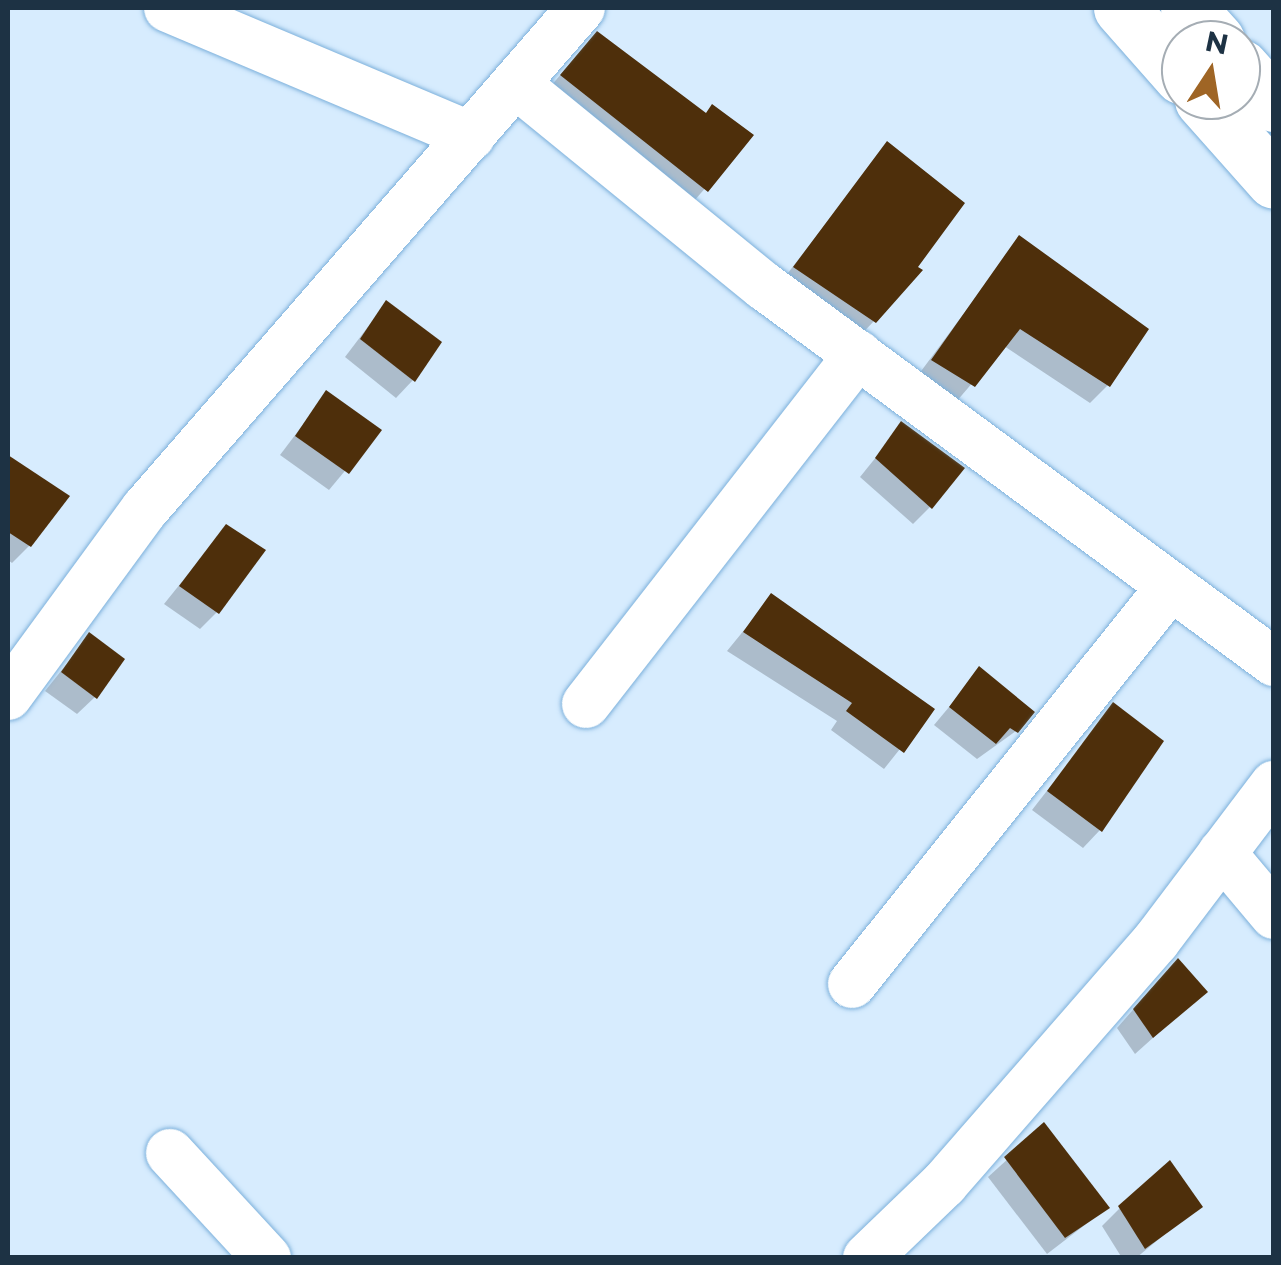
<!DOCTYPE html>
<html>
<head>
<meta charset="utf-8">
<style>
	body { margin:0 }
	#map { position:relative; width:1281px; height:1265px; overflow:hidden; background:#d7ecfe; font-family:Montserrat,sans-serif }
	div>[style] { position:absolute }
	.shadow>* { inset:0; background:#0003 }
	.building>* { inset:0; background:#4e2f0b }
	.roads { filter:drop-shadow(0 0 2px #7cb0db) drop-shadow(0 0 2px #7cb0db) }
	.minor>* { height:48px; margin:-24px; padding:0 24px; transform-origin:24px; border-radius:24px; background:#fff }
	.highway>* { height:55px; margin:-27.5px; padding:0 27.5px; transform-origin:27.5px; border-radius:27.5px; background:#fff }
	span { translate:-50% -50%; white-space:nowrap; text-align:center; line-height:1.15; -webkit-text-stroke:10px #fff; paint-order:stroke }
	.frame { position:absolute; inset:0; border:10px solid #1d3244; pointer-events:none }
	.north { position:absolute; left:1161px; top:20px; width:100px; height:100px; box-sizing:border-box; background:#fff; border:2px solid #a5adb4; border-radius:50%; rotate:12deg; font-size:28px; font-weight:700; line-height:40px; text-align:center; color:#1d3244 }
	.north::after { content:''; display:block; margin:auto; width:35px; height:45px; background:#9f6525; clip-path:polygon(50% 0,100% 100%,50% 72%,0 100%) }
</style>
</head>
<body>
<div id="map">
	<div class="shadow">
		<i style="clip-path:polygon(580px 52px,751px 135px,688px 208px,544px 94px)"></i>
		<i style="clip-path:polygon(887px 144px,874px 321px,857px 339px,778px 286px)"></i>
		<i style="clip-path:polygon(1019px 239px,1108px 385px,1090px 403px,1004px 346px,956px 402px,916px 378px)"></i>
		<i style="clip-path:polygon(386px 303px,413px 380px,396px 398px,345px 357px)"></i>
		<i style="clip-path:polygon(327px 393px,379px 430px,329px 490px,280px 455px)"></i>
		<i style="clip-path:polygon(902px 425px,930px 507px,913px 524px,860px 477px)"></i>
		<i style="clip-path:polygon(9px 459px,29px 546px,12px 563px,8px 560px)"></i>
		<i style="clip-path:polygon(226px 527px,217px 612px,200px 629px,164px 604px)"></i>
		<i style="clip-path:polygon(772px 596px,931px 710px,884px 769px,831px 730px,837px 721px,727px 651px)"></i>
		<i style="clip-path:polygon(89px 636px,95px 697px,77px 714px,45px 691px)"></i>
		<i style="clip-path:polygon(980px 670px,1016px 731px,977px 759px,934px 725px)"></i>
		<i style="clip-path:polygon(1114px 705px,1100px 830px,1083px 848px,1032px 810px)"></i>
		<i style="clip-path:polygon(1160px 979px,1204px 992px,1135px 1054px,1117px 1028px)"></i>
		<i style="clip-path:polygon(1044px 1126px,1107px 1208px,1047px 1254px,988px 1177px)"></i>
		<i style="clip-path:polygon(1199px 1206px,1136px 1258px,1122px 1258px,1102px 1226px,1120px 1208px)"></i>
	</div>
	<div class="building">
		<i style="clip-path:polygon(597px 31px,706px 113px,712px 104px,754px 135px,708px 192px,560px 75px)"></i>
		<i style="clip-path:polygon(887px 141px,965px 203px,918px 267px,923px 270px,876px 323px,793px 267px)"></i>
		<i style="clip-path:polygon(1019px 235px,1149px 329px,1110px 387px,1020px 329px,975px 387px,931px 360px)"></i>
		<i style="clip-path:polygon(386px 300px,442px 342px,415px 382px,360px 339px)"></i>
		<i style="clip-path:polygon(326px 390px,382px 430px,349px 474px,295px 436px)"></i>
		<i style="clip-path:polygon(901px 421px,965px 468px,932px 509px,875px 458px)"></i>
		<i style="clip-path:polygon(8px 455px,70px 496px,31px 547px,8px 532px)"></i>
		<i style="clip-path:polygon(226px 524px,266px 550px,219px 614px,179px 586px)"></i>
		<i style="clip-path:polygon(771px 593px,935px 709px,904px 753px,846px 711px,852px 703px,743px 632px)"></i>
		<i style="clip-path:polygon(89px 632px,125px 659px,97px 699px,61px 672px)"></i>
		<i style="clip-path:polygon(979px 666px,1035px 712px,1018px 733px,1010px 728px,996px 744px,949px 707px)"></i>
		<i style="clip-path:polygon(1113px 702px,1164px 741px,1102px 832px,1047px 791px)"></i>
		<i style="clip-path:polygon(1178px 958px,1208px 992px,1153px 1038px,1133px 1009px)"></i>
		<i style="clip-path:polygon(1044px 1122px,1110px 1208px,1065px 1238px,1004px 1157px)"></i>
		<i style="clip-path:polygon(1170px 1160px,1203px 1207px,1145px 1249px,1118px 1206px)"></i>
	</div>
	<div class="roads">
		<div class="minor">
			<i style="left:168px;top:8px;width:329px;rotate:22.9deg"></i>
			<i style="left:516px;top:84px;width:320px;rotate:39.2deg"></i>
			<i style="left:764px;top:286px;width:634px;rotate:36.4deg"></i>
			<i style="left:8px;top:696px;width:232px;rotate:-53.8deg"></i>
			<i style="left:145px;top:509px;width:664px;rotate:-48.97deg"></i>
			<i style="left:586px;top:704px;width:443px;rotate:-52.1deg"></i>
			<i style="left:1222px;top:853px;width:81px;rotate:50deg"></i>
			<i style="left:852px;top:984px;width:510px;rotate:-51.29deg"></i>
			<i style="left:170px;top:1153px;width:143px;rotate:47.3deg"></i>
			<i style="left:867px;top:1258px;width:107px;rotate:-43.9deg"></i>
			<i style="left:944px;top:1184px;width:322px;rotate:-48.9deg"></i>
			<i style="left:1156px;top:941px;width:196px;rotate:-52.9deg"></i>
		</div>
		<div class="highway">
			<i style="left:1121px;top:8px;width:91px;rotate:48.6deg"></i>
			<i style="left:1188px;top:8px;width:43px;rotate:47.8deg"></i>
			<i style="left:1241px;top:67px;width:50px;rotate:48.3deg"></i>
			<i style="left:1202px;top:100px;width:108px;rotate:48.4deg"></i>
		</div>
	</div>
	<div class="frame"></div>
	<div class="north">N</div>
</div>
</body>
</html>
